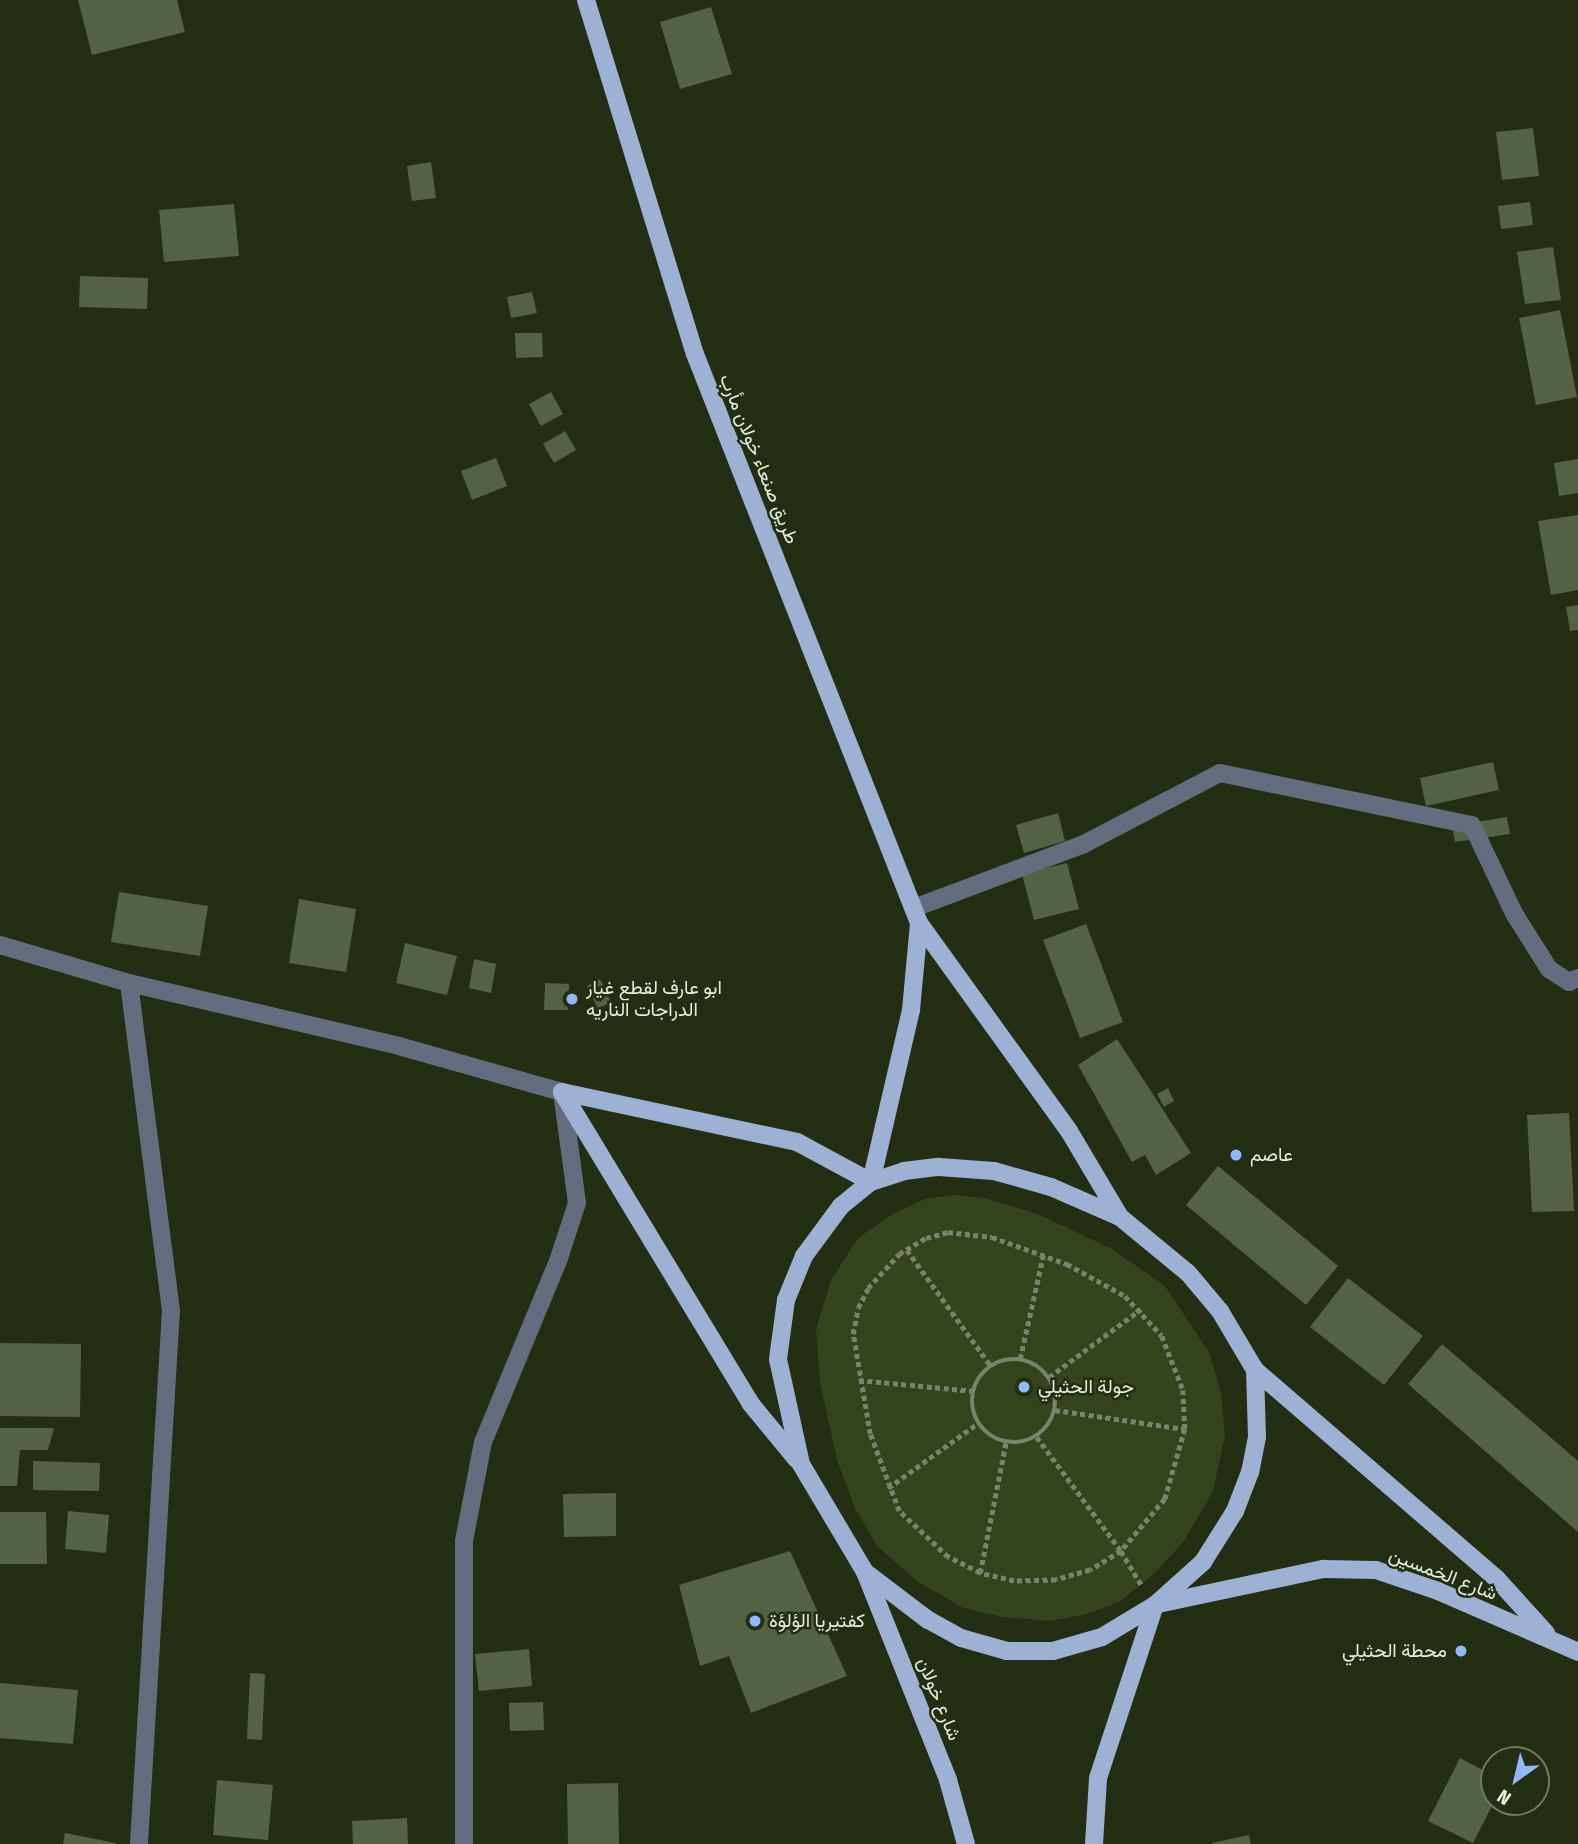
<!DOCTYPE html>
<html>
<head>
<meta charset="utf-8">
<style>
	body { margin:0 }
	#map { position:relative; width:1578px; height:1844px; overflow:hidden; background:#232e12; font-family:"Fira Sans Condensed",Vazirmatn,sans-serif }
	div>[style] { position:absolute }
	.green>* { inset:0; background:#35441d }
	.building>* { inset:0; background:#556244 }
	.path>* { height:4.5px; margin-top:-2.25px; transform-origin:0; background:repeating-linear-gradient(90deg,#7a846d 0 5px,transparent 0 8.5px) }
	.path>.ring { margin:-2.25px; padding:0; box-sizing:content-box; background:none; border:4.5px solid #7a846d; border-radius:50% }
	.minor>* { height:18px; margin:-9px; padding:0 9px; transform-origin:9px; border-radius:9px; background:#646d7f }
	.major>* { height:18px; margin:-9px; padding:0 9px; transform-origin:9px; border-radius:9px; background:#9db1d5 }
	.dots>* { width:19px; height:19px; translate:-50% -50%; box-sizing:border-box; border:4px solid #232e12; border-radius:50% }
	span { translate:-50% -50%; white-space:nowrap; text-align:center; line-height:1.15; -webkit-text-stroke:5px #232e12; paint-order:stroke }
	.street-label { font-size:19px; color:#e5eddc }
	.poi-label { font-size:19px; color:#e5eddc }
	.left { translate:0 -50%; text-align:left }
	.right { translate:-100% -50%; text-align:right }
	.north { position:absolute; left:1480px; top:1746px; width:70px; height:70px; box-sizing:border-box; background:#232e12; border:2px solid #717a63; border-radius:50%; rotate:214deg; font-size:19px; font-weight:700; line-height:28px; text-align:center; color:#e5eddc }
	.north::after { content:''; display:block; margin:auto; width:24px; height:32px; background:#91b8fd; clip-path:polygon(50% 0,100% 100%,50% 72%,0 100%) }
</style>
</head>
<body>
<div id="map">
	<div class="green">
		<i style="clip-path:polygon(953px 1195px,985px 1198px,1038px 1214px,1112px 1249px,1165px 1286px,1210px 1354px,1221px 1393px,1225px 1436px,1213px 1491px,1185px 1540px,1153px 1575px,1119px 1602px,1088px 1614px,1050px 1621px,1003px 1617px,963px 1608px,917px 1581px,877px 1546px,855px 1508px,837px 1460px,820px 1383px,816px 1330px,831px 1280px,858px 1238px,891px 1215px,925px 1199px)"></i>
	</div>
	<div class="building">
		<i style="clip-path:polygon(78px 0,177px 0,185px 32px,92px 55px)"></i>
		<i style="clip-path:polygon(711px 7px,732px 74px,680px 89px,660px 22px)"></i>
		<i style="clip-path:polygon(1533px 128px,1539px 176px,1502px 180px,1496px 132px)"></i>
		<i style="clip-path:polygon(431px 162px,436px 198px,412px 201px,407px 166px)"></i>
		<i style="clip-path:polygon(1530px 202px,1533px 225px,1501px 229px,1498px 206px)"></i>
		<i style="clip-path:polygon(234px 204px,239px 256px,164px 262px,159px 210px)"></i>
		<i style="clip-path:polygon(1553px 247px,1561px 300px,1525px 304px,1517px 252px)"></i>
		<i style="clip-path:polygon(80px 276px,148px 278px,147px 309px,79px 307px)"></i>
		<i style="clip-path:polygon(532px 292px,537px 313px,511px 318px,507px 297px)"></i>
		<i style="clip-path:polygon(1560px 310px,1577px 397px,1536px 405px,1519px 318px)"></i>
		<i style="clip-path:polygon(515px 333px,542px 333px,543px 357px,516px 358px)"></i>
		<i style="clip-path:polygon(551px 392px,563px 414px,541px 426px,529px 404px)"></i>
		<i style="clip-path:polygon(565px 431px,576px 450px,554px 463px,543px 444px)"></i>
		<i style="clip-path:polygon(496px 458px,507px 486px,472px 500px,461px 471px)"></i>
		<i style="clip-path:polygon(1578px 459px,1578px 493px,1559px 496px,1554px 463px)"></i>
		<i style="clip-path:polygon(1578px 515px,1578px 590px,1551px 595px,1538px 521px)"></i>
		<i style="clip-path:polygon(1578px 605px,1578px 630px,1570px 631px,1566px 607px)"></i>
		<i style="clip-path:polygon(1493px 762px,1499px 790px,1426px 806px,1420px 778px)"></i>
		<i style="clip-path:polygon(1058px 813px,1065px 841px,1024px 853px,1016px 825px)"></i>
		<i style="clip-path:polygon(1507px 817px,1510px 834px,1455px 842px,1452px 826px)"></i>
		<i style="clip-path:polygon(1067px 863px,1079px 909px,1034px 920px,1022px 874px)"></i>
		<i style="clip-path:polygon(119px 892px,208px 906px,200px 956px,111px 942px)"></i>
		<i style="clip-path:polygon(299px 899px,356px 909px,346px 972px,289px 963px)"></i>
		<i style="clip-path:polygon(1086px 924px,1123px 1022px,1080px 1038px,1043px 940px)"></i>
		<i style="clip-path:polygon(405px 943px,457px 956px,447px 995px,396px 983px)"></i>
		<i style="clip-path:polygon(474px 959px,496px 964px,491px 993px,469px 988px)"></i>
		<i style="clip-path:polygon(600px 979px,611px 1002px,598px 1009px,587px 986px)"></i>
		<i style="clip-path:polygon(545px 983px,569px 984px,568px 1010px,544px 1010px)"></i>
		<i style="clip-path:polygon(1117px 1039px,1191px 1153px,1156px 1175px,1145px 1155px,1132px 1162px,1078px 1065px)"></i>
		<i style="clip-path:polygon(1168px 1088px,1174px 1101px,1164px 1107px,1157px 1094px)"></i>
		<i style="clip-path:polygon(1569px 1113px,1574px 1211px,1532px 1212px,1527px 1115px)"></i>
		<i style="clip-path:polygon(1218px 1166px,1338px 1266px,1306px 1305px,1186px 1205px)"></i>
		<i style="clip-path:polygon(1348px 1278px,1423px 1336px,1384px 1385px,1310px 1327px)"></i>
		<i style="clip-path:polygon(0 1343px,81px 1344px,80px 1417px,0 1416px)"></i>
		<i style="clip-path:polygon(1442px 1344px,1578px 1461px,1578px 1532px,1408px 1384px)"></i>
		<i style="clip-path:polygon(0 1428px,54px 1428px,48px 1450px,20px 1450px,17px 1486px,0 1486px)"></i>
		<i style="clip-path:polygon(33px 1461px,100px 1463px,99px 1491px,33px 1490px)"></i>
		<i style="clip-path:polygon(616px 1493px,616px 1536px,564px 1537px,563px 1494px)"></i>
		<i style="clip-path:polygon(68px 1511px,109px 1515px,106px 1553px,65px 1549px)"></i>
		<i style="clip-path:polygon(0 1512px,46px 1512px,47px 1564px,0 1564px)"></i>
		<i style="clip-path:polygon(790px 1551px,847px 1676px,751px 1713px,729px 1656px,700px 1666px,679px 1585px)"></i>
		<i style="clip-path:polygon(529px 1649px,532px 1686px,479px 1691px,475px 1654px)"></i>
		<i style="clip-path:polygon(250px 1673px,265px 1674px,262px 1740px,247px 1739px)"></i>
		<i style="clip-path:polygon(0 1683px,78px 1690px,73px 1744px,0 1738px)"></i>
		<i style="clip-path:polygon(543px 1702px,544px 1730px,510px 1731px,509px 1703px)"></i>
		<i style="clip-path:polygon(1460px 1758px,1494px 1776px,1494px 1802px,1473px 1843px,1428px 1821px)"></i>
		<i style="clip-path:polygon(217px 1780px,273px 1785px,268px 1840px,213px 1835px)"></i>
		<i style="clip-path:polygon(618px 1783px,619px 1844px,568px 1844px,567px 1784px)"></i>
		<i style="clip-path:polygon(407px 1818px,408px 1844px,353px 1844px,352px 1821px)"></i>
		<i style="clip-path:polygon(65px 1833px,116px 1843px,116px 1844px,63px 1844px)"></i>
		<i style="clip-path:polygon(1249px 1835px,1251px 1844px,1212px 1844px,1212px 1843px)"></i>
	</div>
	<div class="path">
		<i style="left:907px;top:1250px;width:143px;rotate:54.1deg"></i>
		<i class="ring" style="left:972px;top:1359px;width:79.5px;height:79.5px"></i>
		<i style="left:1020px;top:1359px;width:106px;rotate:-77.4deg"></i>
		<i style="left:1049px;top:1377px;width:114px;rotate:-36.5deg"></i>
		<i style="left:859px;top:1380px;width:115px;rotate:5.5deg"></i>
		<i style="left:1055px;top:1410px;width:131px;rotate:8.3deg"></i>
		<i style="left:1037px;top:1437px;width:142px;rotate:53.6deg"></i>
		<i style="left:1121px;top:1551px;width:36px;rotate:148deg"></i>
		<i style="left:1090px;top:1570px;width:35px;rotate:164deg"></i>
		<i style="left:1056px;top:1580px;width:42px;rotate:178.6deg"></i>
		<i style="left:1014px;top:1581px;width:35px;rotate:-167deg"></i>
		<i style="left:980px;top:1573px;width:36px;rotate:-153deg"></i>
		<i style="left:948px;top:1557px;width:67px;rotate:-136.8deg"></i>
		<i style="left:899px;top:1511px;width:82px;rotate:-110.6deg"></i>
		<i style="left:870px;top:1434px;width:101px;rotate:-99.6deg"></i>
		<i style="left:853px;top:1334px;width:26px;rotate:-79deg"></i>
		<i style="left:858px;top:1308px;width:22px;rotate:-63deg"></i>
		<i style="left:868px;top:1288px;width:46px;rotate:-47.6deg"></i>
		<i style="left:899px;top:1254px;width:31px;rotate:-31deg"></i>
		<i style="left:926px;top:1238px;width:23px;rotate:-15deg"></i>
		<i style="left:948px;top:1232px;width:44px;rotate:6.5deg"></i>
		<i style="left:992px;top:1237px;width:80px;rotate:19.8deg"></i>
		<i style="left:1067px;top:1264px;width:66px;rotate:28.9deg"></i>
		<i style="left:1125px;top:1296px;width:54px;rotate:47.2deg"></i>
		<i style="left:1162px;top:1336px;width:58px;rotate:68.7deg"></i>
		<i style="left:1183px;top:1390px;width:39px;rotate:87deg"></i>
		<i style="left:1185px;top:1429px;width:73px;rotate:105.9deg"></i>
		<i style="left:1165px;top:1499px;width:68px;rotate:130.2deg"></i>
		<i style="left:1121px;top:1551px;width:39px;rotate:59deg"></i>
		<i style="left:888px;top:1488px;width:111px;rotate:-35.8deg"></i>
		<i style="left:980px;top:1573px;width:134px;rotate:-78.8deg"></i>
	</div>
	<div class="minor">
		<i style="left:914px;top:908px;width:182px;rotate:-20.6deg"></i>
		<i style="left:1084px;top:844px;width:153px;rotate:-27.6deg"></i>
		<i style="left:1220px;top:773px;width:257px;rotate:11.7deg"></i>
		<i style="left:1472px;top:825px;width:100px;rotate:64.5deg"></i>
		<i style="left:1515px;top:915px;width:64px;rotate:57.8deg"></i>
		<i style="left:1549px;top:969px;width:24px;rotate:33deg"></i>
		<i style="left:1569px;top:982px;width:10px;rotate:-24deg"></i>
		<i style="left:0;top:945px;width:134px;rotate:16.4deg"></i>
		<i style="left:129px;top:983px;width:277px;rotate:13.1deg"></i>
		<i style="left:399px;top:1046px;width:169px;rotate:15.8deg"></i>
		<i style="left:562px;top:1092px;width:112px;rotate:82.3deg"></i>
		<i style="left:577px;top:1203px;width:61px;rotate:108.1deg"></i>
		<i style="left:558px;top:1261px;width:196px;rotate:112.5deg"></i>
		<i style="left:483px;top:1442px;width:101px;rotate:100.9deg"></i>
		<i style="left:464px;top:1541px;width:303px;rotate:90deg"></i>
		<i style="left:129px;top:983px;width:330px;rotate:82.7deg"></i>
		<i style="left:171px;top:1310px;width:535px;rotate:93.43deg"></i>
	</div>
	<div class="major">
		<i style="left:586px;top:0;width:370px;rotate:72.9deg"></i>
		<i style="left:695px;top:354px;width:612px;rotate:68.51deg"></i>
		<i style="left:919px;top:923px;width:256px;rotate:54.2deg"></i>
		<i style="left:1069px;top:1131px;width:100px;rotate:59.3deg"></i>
		<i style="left:562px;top:1092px;width:240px;rotate:12deg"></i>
		<i style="left:797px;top:1142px;width:84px;rotate:28.4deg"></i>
		<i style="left:871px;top:1182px;width:177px;rotate:-76.9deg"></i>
		<i style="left:911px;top:1010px;width:87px;rotate:-84.7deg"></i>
		<i style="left:562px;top:1092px;width:365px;rotate:58.8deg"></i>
		<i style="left:751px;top:1404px;width:72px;rotate:50.6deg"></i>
		<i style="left:939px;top:1167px;width:55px;rotate:4.2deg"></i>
		<i style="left:994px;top:1171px;width:59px;rotate:15.7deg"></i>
		<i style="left:1051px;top:1187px;width:75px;rotate:23.5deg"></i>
		<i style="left:1120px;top:1217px;width:88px;rotate:39.5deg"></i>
		<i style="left:1188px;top:1273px;width:50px;rotate:49.9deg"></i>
		<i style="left:1220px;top:1311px;width:69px;rotate:59.3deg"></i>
		<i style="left:1255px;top:1370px;width:67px;rotate:88.3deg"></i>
		<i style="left:1257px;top:1437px;width:36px;rotate:101deg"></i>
		<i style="left:1250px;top:1472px;width:42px;rotate:111deg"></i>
		<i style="left:1235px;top:1511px;width:60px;rotate:122.1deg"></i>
		<i style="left:1203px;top:1562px;width:64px;rotate:138.1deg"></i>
		<i style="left:1155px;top:1605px;width:62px;rotate:148.9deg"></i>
		<i style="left:1102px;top:1637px;width:51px;rotate:164.1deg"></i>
		<i style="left:1053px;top:1651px;width:46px;rotate:180deg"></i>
		<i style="left:1007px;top:1651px;width:48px;rotate:-164.2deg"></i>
		<i style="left:961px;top:1638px;width:38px;rotate:-151deg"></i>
		<i style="left:928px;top:1620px;width:79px;rotate:-142.7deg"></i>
		<i style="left:865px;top:1572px;width:126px;rotate:-120.7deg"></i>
		<i style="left:801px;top:1464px;width:107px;rotate:-102.4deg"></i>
		<i style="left:778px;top:1359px;width:60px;rotate:-82.3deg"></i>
		<i style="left:786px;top:1300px;width:48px;rotate:-67.8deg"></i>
		<i style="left:804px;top:1256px;width:62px;rotate:-53.5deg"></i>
		<i style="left:841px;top:1206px;width:38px;rotate:-39deg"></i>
		<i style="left:871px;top:1182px;width:35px;rotate:-18deg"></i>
		<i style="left:904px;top:1171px;width:35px;rotate:-7deg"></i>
		<i style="left:1255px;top:1370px;width:320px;rotate:40.8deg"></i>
		<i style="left:1497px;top:1579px;width:73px;rotate:47.8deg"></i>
		<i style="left:865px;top:1572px;width:224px;rotate:68.2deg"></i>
		<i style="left:948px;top:1780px;width:66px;rotate:74.3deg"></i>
		<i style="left:1158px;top:1604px;width:169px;rotate:-12deg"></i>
		<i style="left:1323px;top:1569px;width:53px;rotate:1.1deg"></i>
		<i style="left:1376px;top:1570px;width:65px;rotate:18.7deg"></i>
		<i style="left:1438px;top:1591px;width:153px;rotate:23.5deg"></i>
		<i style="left:1094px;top:1844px;width:66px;rotate:-86.5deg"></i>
		<i style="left:1098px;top:1778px;width:182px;rotate:-71.8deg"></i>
	</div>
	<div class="dots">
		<i style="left:572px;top:999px;background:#91b8fd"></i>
		<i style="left:1236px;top:1155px;background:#91b8fd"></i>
		<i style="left:1024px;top:1387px;background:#91b8fd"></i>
		<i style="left:755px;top:1621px;background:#91b8fd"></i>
		<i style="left:1461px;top:1651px;background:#91b8fd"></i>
	</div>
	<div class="street-label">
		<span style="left:759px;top:459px;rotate:68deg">طريق صنعاء خولان مأرب</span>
		<span style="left:1443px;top:1574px;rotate:21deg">شارع الخمسين</span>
		<span style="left:939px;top:1699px;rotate:68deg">شارع خولان</span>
	</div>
	<div class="poi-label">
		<span class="left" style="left:586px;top:999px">ابو عارف لقطع غيار<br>الدراجات الناريه</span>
		<span class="left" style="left:1250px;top:1155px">عاصم</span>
		<span class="left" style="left:1038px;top:1387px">جولة الحثيلي</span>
		<span class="left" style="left:769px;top:1621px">كفتيريا الؤلؤة</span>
		<span class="right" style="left:1447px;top:1651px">محطة الحثيلي</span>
	</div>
	<div class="north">N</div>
</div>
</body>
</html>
